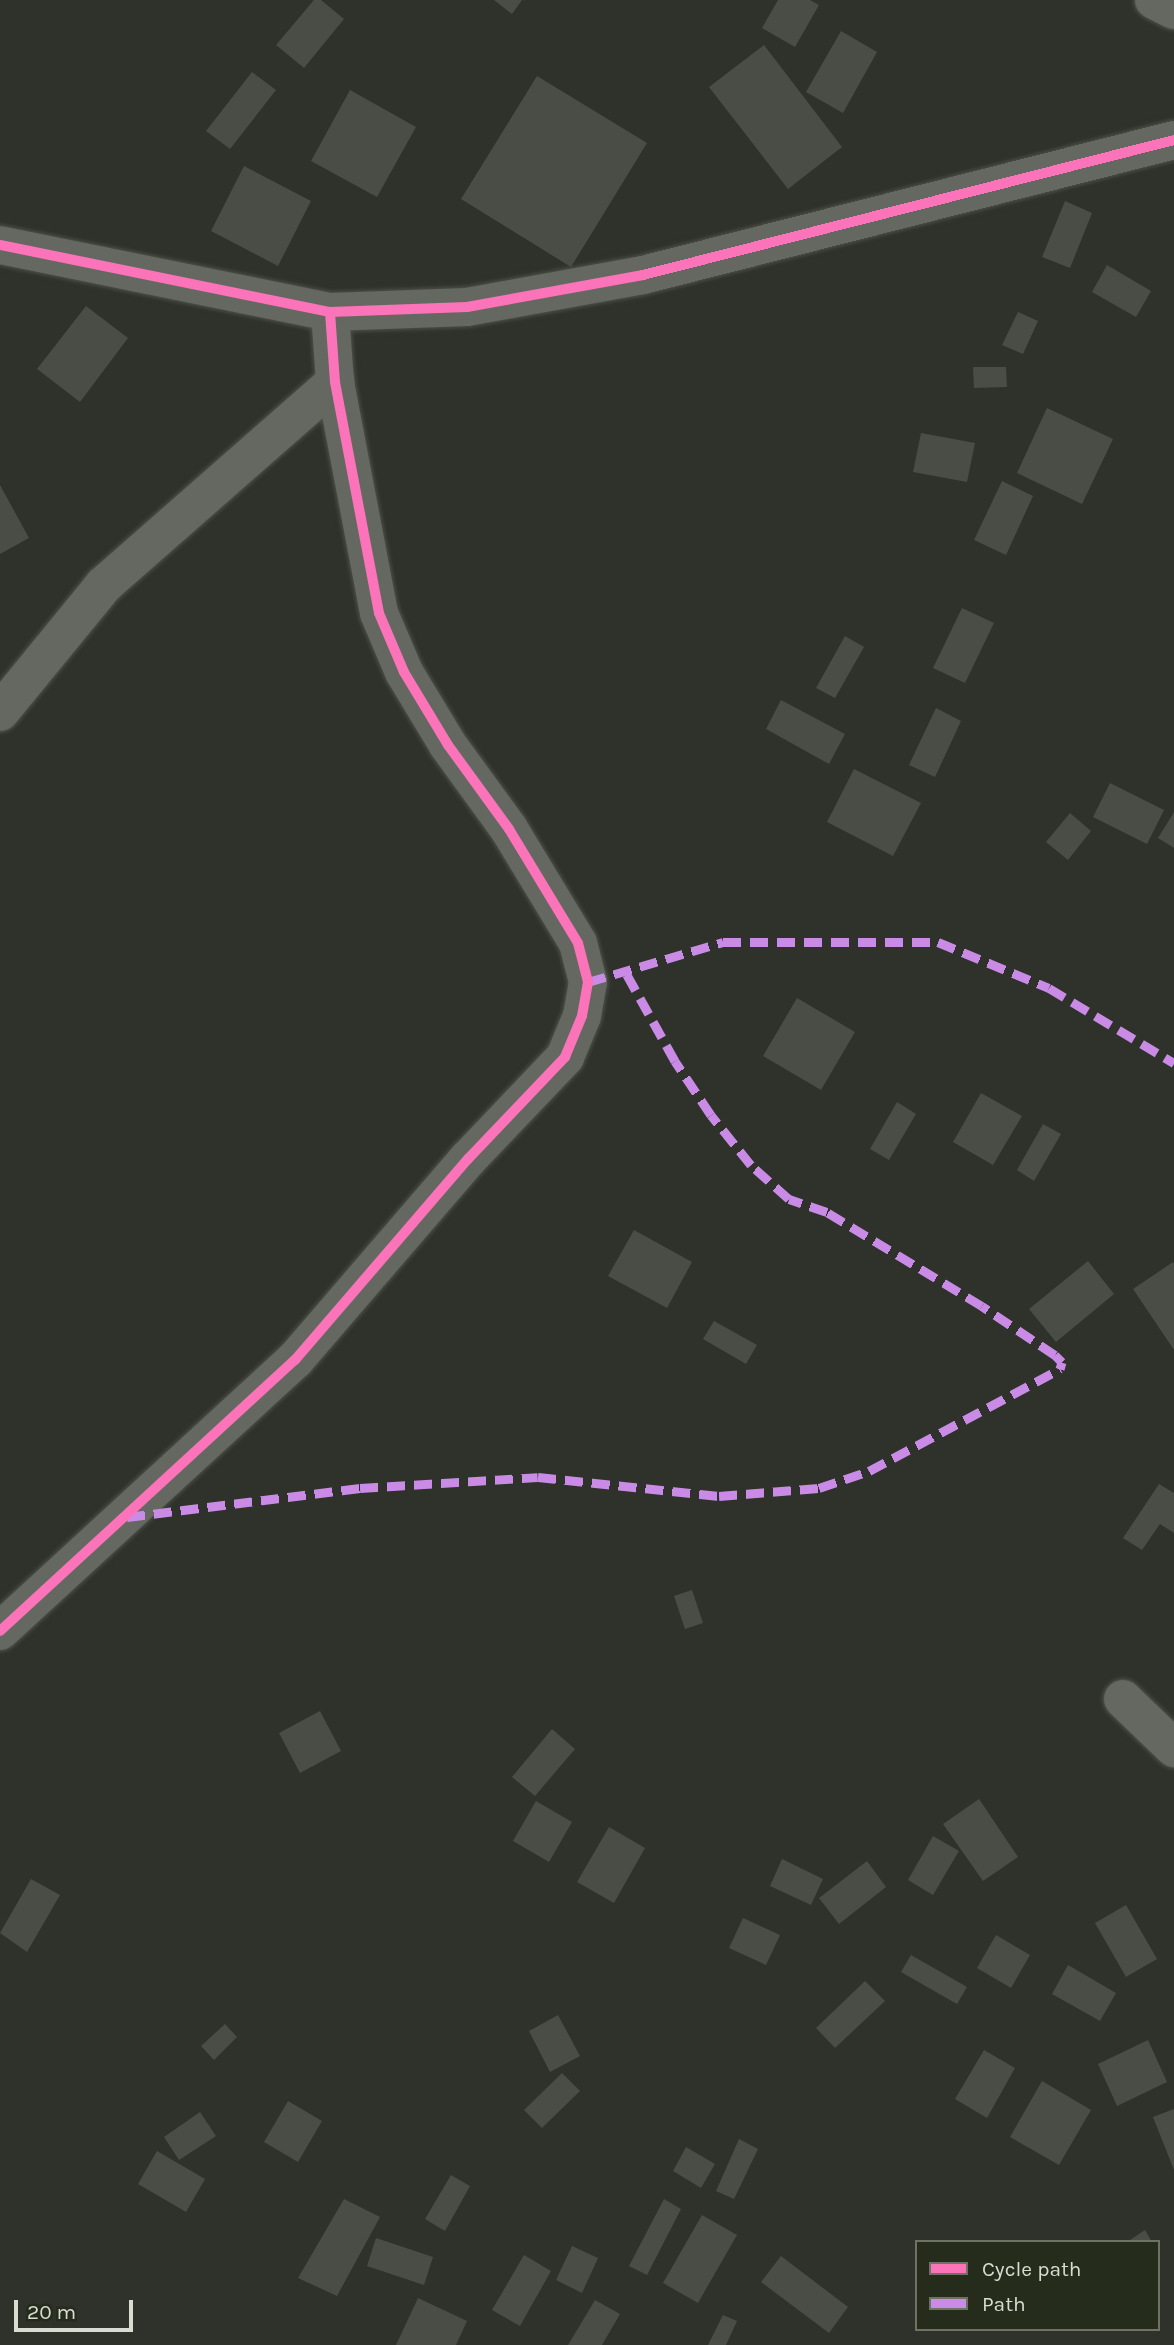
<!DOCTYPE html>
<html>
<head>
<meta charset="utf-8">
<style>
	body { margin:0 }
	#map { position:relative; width:1174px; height:2345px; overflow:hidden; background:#2e322a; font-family:Karla,sans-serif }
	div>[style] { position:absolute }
	.building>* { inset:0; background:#4a4d46 }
	.roads { filter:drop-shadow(0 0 2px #4d5049) drop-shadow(0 0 2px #4d5049) }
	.minor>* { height:38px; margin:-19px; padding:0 19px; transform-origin:19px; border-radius:19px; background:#656861 }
	.quiet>* { height:9px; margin-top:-4.5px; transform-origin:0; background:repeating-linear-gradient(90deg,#ca8be6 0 18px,transparent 0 27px) }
	.cycleway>* { height:10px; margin:-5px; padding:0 5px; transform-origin:5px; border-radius:5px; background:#fb73b8 }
	span { translate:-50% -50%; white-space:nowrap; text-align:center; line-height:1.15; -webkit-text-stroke:7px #252c1c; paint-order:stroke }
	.legend { position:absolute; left:915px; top:2240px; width:245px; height:91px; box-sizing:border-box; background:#252c1c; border:2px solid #6d7265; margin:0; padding:9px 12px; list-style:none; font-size:21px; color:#d8dcd2 }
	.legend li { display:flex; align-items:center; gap:14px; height:35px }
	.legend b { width:35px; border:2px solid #6d7265 }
	.scale { position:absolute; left:14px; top:2300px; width:119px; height:32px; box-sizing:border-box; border:4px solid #d8dcd2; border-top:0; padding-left:9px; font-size:21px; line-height:24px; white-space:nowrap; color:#d8dcd2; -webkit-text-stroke:5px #252c1c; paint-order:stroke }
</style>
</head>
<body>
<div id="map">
	<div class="building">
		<i style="clip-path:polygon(314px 0,321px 0,344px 19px,304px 68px,276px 45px)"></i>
		<i style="clip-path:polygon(494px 0,522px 0,512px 14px)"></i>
		<i style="clip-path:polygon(778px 0,810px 0,819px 5px,795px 47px,762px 28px)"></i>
		<i style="clip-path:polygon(841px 31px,877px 52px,843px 113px,806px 92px)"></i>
		<i style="clip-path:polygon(764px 45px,842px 147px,788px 189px,709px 87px)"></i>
		<i style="clip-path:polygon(252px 72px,276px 90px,230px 149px,206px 131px)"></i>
		<i style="clip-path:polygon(537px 76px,647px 143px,571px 267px,461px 199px)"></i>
		<i style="clip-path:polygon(350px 90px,416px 127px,377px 197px,311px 161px)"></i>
		<i style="clip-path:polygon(244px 166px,311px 201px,278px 266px,211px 231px)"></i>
		<i style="clip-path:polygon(1065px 201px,1092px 213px,1070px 268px,1042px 257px)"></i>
		<i style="clip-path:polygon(1107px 265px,1151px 291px,1136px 317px,1092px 292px)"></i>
		<i style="clip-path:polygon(86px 306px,128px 338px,80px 402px,37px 369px)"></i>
		<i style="clip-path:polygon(1018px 312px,1038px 321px,1023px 354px,1002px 345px)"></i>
		<i style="clip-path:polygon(973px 367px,1006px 367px,1007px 387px,974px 388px)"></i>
		<i style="clip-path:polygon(1047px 408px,1113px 439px,1082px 504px,1017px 473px)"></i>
		<i style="clip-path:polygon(921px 433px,975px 443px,967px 482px,913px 472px)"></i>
		<i style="clip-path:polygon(1002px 481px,1033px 496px,1006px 555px,974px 540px)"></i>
		<i style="clip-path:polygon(0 485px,29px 538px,0 554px)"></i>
		<i style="clip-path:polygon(962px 608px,994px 623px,965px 683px,933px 668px)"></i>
		<i style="clip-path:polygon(845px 636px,864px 647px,835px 698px,816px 688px)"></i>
		<i style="clip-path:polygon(781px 700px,845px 734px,829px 764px,766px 729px)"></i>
		<i style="clip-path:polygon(936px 708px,961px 721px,935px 777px,909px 765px)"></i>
		<i style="clip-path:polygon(854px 769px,921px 803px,893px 856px,827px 822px)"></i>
		<i style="clip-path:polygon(1110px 783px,1164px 810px,1147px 844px,1093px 817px)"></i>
		<i style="clip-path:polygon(1174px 812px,1174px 848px,1158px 838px)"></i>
		<i style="clip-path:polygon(1070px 813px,1091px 831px,1068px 860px,1046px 842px)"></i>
		<i style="clip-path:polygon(797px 998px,855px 1032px,821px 1090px,763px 1056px)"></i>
		<i style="clip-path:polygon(981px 1093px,1022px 1116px,993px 1165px,953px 1142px)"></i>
		<i style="clip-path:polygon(897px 1102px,916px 1114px,889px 1160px,870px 1149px)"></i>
		<i style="clip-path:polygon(1043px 1124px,1061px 1134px,1034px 1181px,1017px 1170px)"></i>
		<i style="clip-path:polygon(634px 1230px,692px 1262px,667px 1308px,608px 1276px)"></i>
		<i style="clip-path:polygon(1088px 1261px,1114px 1294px,1056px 1342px,1029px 1309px)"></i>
		<i style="clip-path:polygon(1173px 1262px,1174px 1264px,1174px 1350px,1133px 1289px)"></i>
		<i style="clip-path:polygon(714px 1321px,757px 1345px,746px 1364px,703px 1339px)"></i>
		<i style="clip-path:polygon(1159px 1484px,1174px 1493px,1174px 1533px,1160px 1524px,1142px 1550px,1123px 1538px)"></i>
		<i style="clip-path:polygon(692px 1590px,703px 1623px,685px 1629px,674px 1596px)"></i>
		<i style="clip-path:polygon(320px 1711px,341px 1751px,300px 1773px,279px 1733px)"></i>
		<i style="clip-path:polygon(552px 1729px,575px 1749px,535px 1796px,512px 1777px)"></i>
		<i style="clip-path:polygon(979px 1799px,1018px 1857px,983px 1881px,943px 1824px)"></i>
		<i style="clip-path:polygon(536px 1801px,572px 1822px,549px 1862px,513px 1841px)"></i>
		<i style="clip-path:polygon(609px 1827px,645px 1848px,614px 1903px,577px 1882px)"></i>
		<i style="clip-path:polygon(933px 1836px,959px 1851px,933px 1895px,908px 1880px)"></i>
		<i style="clip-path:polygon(782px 1859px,823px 1879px,811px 1905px,770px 1886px)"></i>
		<i style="clip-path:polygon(867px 1861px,886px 1887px,839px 1924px,819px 1898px)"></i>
		<i style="clip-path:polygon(31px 1879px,60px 1895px,27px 1952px,0 1933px)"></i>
		<i style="clip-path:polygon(1126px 1905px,1157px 1959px,1126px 1977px,1095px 1923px)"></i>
		<i style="clip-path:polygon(743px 1918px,780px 1935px,766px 1965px,729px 1948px)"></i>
		<i style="clip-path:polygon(996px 1935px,1030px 1955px,1011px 1988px,977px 1968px)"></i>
		<i style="clip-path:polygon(911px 1955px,967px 1987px,957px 2004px,901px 1972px)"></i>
		<i style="clip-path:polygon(1068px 1965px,1116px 1993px,1100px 2021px,1052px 1994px)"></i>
		<i style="clip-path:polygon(865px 1981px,885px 2001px,835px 2048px,816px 2028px)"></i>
		<i style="clip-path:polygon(558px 2015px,580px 2056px,550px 2072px,529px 2031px)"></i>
		<i style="clip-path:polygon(225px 2024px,237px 2037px,214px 2060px,201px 2046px)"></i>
		<i style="clip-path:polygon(1148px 2040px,1167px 2082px,1117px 2106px,1098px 2064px)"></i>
		<i style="clip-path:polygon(984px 2050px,1015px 2068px,987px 2118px,955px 2099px)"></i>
		<i style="clip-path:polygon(562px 2073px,580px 2091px,542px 2128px,524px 2110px)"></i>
		<i style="clip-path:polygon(1042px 2081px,1091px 2110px,1059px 2165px,1010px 2137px)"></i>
		<i style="clip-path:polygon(288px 2101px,322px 2121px,298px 2162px,264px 2142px)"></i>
		<i style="clip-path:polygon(1174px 2109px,1174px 2170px,1153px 2117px)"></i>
		<i style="clip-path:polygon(200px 2112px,216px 2136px,179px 2160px,164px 2137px)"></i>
		<i style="clip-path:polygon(739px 2139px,758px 2149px,734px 2199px,716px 2191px)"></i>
		<i style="clip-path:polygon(686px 2147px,715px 2164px,701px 2188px,673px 2171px)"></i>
		<i style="clip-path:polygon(157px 2151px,205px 2179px,186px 2212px,138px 2184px)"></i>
		<i style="clip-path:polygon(451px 2175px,470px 2186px,445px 2231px,425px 2219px)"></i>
		<i style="clip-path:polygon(344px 2199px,380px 2217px,337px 2296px,298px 2278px)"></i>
		<i style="clip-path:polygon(664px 2199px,681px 2209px,647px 2275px,629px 2266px)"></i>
		<i style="clip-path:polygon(702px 2215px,737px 2235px,698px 2303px,663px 2283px)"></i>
		<i style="clip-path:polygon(1145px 2230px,1152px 2242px,1127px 2242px)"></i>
		<i style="clip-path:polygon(376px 2238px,433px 2257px,424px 2285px,367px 2266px)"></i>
		<i style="clip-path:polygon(572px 2246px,598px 2258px,582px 2293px,556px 2280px)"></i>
		<i style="clip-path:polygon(524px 2255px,551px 2271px,520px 2326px,492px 2310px)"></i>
		<i style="clip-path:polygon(781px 2256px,848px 2307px,829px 2333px,761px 2282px)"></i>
		<i style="clip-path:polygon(418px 2298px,467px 2321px,456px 2345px,396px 2345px)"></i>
		<i style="clip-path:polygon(595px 2300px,620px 2314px,602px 2345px,568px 2345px)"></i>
		<i style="clip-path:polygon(723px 2315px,737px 2321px,726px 2345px,708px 2345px)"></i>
	</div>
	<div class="roads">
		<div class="minor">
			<i style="left:1154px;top:0;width:22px;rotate:27deg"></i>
			<i style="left:0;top:245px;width:337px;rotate:11.5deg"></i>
			<i style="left:330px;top:312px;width:137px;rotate:-2.1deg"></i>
			<i style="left:467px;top:307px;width:179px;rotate:-10.3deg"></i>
			<i style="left:643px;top:275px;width:548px;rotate:-14.26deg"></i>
			<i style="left:0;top:712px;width:164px;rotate:-50.7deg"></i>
			<i style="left:104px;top:585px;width:308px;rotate:-41.3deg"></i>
			<i style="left:0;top:1631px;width:401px;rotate:-42.6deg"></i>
			<i style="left:295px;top:1360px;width:265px;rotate:-49.3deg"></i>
			<i style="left:468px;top:1159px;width:141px;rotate:-46.4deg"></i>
			<i style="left:565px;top:1057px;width:44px;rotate:-67.5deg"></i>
			<i style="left:582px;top:1016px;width:35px;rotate:-80deg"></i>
			<i style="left:588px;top:982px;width:40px;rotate:-104.4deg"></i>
			<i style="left:578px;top:943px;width:133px;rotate:-121.2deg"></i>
			<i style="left:509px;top:829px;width:104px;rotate:-126deg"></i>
			<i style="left:448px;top:745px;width:85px;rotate:-121.1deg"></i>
			<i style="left:404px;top:672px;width:64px;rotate:-113deg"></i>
			<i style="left:379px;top:613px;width:235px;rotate:-100.8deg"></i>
			<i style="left:335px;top:382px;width:70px;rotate:-94.1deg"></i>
			<i style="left:1123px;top:1699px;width:71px;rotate:43.9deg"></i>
		</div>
	</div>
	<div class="quiet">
		<i style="left:588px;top:982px;width:141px;rotate:-16.5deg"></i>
		<i style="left:723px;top:942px;width:215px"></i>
		<i style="left:938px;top:942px;width:120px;rotate:22.5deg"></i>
		<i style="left:1049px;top:988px;width:146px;rotate:31deg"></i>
		<i style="left:127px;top:1517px;width:235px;rotate:-7.1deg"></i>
		<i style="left:360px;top:1488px;width:178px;rotate:-3.5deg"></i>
		<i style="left:538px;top:1477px;width:182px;rotate:6deg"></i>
		<i style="left:719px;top:1496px;width:100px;rotate:-4.6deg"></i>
		<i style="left:819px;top:1488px;width:53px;rotate:-18.8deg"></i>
		<i style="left:869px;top:1471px;width:217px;rotate:-28.1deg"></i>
		<i style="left:1060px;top:1369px;width:7px;rotate:-74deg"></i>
		<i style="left:1062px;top:1362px;width:10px;rotate:-135deg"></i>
		<i style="left:1055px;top:1355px;width:88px;rotate:-146.1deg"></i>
		<i style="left:982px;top:1306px;width:181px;rotate:-148.8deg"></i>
		<i style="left:827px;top:1212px;width:40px;rotate:-161.1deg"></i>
		<i style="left:789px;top:1199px;width:51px;rotate:-138.2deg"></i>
		<i style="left:751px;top:1165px;width:64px;rotate:-128.7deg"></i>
		<i style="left:711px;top:1115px;width:65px;rotate:-123.7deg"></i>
		<i style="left:675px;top:1061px;width:103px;rotate:-119.1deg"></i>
	</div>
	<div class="cycleway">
		<i style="left:0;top:245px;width:337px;rotate:11.5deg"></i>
		<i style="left:330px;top:312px;width:137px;rotate:-2.1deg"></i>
		<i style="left:467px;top:307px;width:179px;rotate:-10.3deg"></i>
		<i style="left:643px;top:275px;width:548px;rotate:-14.26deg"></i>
		<i style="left:0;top:1631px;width:401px;rotate:-42.6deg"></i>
		<i style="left:295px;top:1360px;width:265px;rotate:-49.3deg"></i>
		<i style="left:468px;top:1159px;width:141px;rotate:-46.4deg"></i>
		<i style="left:565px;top:1057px;width:44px;rotate:-67.5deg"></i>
		<i style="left:582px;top:1016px;width:35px;rotate:-80deg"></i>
		<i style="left:588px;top:982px;width:40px;rotate:-104.4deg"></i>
		<i style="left:578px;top:943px;width:133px;rotate:-121.2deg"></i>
		<i style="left:509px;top:829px;width:104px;rotate:-126deg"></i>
		<i style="left:448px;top:745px;width:85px;rotate:-121.1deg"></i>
		<i style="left:404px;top:672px;width:64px;rotate:-113deg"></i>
		<i style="left:379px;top:613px;width:235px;rotate:-100.8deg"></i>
		<i style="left:335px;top:382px;width:70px;rotate:-94.1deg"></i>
	</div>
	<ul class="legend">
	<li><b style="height:9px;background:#fb73b8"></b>Cycle path</li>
	<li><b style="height:9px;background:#ca8be6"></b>Path</li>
	</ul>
	<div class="scale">20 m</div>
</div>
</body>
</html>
